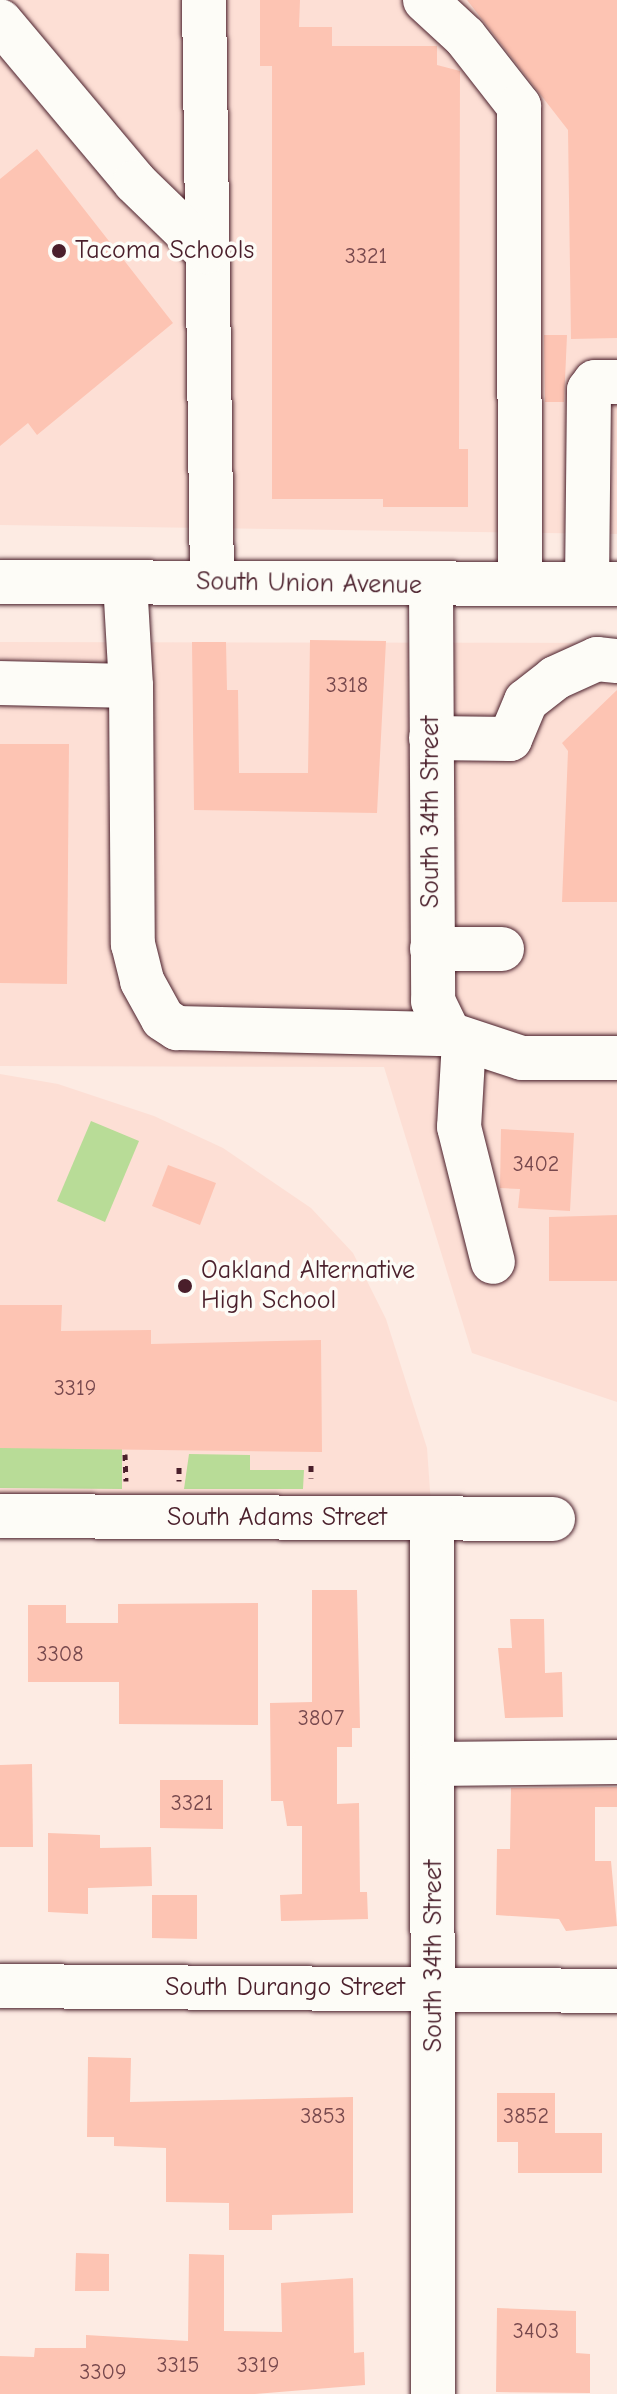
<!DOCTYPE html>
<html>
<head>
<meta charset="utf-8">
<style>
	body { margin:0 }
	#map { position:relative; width:617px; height:2394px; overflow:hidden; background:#fdebe3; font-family:"Comic Neue",sans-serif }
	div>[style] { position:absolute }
	.built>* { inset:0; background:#fddfd5 }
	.green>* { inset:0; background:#b8dc97 }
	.building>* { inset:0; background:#fdc4b3 }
	.path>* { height:5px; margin-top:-2.5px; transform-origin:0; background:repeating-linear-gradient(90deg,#4a1f2b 0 6px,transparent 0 12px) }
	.roads { filter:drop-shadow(0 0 2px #4a1f2b) drop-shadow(0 0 2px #4a1f2b) }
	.minor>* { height:44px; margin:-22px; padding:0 22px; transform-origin:22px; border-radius:22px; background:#fdfcf7 }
	.major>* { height:44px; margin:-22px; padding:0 22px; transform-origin:22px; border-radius:22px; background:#fdfcf7 }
	.dots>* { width:22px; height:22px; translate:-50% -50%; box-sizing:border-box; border:4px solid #fdfcf7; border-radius:50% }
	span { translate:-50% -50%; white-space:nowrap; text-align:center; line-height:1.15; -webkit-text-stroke:7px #fdfcf7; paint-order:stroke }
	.number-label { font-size:22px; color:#77484d }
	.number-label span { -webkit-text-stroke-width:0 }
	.poi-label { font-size:26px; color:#4a1f2b }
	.left { translate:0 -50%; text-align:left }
	.street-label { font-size:26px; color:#4a1f2b }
</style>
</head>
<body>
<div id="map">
	<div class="built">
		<i style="clip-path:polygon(0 0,617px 0,617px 534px,0 525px)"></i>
		<i style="clip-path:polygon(0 642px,617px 643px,617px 1402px,472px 1353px,384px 1067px,0 1066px)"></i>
		<i style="clip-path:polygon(0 1074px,58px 1084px,154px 1116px,223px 1148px,311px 1208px,353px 1253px,386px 1319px,427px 1448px,432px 1519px,0 1516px)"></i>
	</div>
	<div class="green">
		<i style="clip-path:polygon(91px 1121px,139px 1141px,105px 1222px,57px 1201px)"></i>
		<i style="clip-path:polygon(0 1448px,122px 1448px,122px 1489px,0 1488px)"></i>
		<i style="clip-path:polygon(189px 1454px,250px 1455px,250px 1470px,304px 1470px,303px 1489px,184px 1489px)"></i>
	</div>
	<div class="building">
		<i style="clip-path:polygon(260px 0,300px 0,299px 27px,332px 27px,332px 46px,437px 46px,437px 65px,460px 71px,459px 449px,468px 449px,468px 507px,383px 507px,383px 499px,272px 499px,272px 66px,260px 66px)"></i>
		<i style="clip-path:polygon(467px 0,617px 0,617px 338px,571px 339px,568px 130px)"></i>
		<i style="clip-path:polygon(37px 149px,173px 323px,37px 435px,28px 423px,0 446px,0 179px)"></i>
		<i style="clip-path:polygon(544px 335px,567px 335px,564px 402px,545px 402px)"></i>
		<i style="clip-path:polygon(310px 640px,386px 641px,377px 813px,194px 810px,192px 642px,226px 642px,227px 690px,238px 690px,239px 773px,308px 773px)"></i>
		<i style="clip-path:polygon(617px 690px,617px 902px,562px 902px,568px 751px,562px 743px)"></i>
		<i style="clip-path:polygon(0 744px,69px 744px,67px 984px,0 983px)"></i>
		<i style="clip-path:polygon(501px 1129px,574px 1133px,570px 1211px,518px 1208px,520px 1189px,500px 1188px)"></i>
		<i style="clip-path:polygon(168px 1165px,216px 1183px,200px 1225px,152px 1206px)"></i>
		<i style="clip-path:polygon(617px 1215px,617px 1281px,549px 1281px,549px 1217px)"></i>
		<i style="clip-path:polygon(0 1305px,62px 1305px,61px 1331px,151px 1330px,151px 1344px,321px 1340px,322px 1452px,0 1448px)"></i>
		<i style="clip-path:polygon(312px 1590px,357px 1590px,360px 1728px,352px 1728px,352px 1747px,337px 1747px,337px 1804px,359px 1803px,360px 1892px,367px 1892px,368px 1919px,281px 1921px,280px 1895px,302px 1894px,302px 1826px,287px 1826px,283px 1801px,271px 1801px,270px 1703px,312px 1702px)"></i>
		<i style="clip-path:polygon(258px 1603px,258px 1725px,119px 1724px,119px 1682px,28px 1682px,28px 1605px,66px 1605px,66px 1623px,118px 1623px,118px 1604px)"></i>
		<i style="clip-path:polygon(510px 1619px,544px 1619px,545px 1673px,562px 1672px,563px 1717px,505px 1718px,498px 1648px,512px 1648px)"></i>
		<i style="clip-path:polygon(32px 1764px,33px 1847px,0 1847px,0 1765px)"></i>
		<i style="clip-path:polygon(160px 1780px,223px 1780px,223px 1829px,160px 1828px)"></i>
		<i style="clip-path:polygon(617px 1787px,617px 1807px,595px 1807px,595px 1861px,611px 1861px,617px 1926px,566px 1931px,559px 1919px,496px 1915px,497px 1849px,510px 1849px,511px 1788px)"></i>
		<i style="clip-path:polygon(48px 1833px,100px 1835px,100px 1848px,151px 1847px,152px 1886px,88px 1888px,88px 1914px,48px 1912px)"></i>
		<i style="clip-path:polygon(152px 1895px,197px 1895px,197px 1939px,152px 1938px)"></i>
		<i style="clip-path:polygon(88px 2057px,131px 2058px,130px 2102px,353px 2097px,353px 2213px,272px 2215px,272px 2230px,229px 2230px,229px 2203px,166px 2202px,166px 2148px,114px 2146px,114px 2137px,87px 2137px)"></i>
		<i style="clip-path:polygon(497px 2093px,555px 2093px,555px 2133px,602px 2133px,602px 2173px,518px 2173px,518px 2142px,497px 2142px)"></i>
		<i style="clip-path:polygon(76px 2253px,109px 2254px,109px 2291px,75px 2291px)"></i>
		<i style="clip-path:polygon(189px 2254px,224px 2255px,224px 2331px,282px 2332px,281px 2283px,353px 2278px,354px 2353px,364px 2352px,365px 2385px,255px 2394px,0 2394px,0 2356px,34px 2357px,35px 2348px,86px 2348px,86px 2335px,188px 2341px)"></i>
		<i style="clip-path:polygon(497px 2308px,576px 2311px,576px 2353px,590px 2354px,590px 2393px,496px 2392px)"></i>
	</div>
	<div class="path">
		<i style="left:125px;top:1454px;width:27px;rotate:88deg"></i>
		<i style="left:311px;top:1465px;width:13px;rotate:90deg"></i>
		<i style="left:179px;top:1467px;width:14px;rotate:90deg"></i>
	</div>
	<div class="roads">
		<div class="minor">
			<i style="left:204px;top:0;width:583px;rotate:89.21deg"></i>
			<i style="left:425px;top:0;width:54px;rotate:42.8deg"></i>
			<i style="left:465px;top:37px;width:88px;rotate:52deg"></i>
			<i style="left:519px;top:106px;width:477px;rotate:89.9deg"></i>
			<i style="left:0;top:21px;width:210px;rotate:50deg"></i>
			<i style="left:135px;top:182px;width:100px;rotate:44.2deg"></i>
			<i style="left:587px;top:584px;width:194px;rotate:-89.4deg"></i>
			<i style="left:589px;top:390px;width:10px;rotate:-53deg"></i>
			<i style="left:595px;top:382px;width:22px"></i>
			<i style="left:431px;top:585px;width:416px;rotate:89.7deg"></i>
			<i style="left:433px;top:1001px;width:37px;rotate:64deg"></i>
			<i style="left:0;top:683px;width:131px;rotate:1.3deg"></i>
			<i style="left:131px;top:686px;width:103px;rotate:-93.3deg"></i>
			<i style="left:131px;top:686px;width:258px;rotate:89.6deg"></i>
			<i style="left:133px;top:944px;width:38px;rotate:76deg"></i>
			<i style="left:142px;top:981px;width:43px;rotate:61.1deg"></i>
			<i style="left:163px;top:1019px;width:17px;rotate:33deg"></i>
			<i style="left:177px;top:1028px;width:272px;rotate:1.3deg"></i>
			<i style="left:449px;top:1034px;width:77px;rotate:18.2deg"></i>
			<i style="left:522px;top:1058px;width:95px"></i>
			<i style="left:431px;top:738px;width:79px;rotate:0.7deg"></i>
			<i style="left:510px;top:739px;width:41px;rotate:-67.2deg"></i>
			<i style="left:526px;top:701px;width:37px;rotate:-38deg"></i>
			<i style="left:555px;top:678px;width:46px;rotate:-24.3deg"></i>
			<i style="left:597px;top:659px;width:20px;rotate:6deg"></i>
			<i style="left:432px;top:949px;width:70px"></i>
			<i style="left:464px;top:1041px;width:86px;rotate:93.3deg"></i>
			<i style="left:459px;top:1127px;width:139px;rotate:75.9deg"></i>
			<i style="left:0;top:1516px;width:553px;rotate:0.31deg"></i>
			<i style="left:432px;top:1519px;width:875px;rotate:89.93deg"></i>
			<i style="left:434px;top:1764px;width:183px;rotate:-0.6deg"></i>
			<i style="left:0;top:1986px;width:617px;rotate:0.46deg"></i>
		</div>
		<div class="major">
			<i style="left:0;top:582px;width:617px;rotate:0.19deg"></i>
		</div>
	</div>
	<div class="dots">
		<i style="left:59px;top:251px;background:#4a1f2b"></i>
		<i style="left:185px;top:1286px;background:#4a1f2b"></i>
	</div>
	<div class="number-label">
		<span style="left:366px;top:257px">3321</span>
		<span style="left:347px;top:686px">3318</span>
		<span style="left:536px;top:1165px">3402</span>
		<span style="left:75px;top:1389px">3319</span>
		<span style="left:60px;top:1655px">3308</span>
		<span style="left:321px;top:1719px">3807</span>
		<span style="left:192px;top:1804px">3321</span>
		<span style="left:323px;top:2117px">3853</span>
		<span style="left:526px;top:2117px">3852</span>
		<span style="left:536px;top:2332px">3403</span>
		<span style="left:178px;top:2366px">3315</span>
		<span style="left:258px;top:2366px">3319</span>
		<span style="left:103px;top:2373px">3309</span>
	</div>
	<div class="poi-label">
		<span class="left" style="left:75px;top:251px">Tacoma Schools</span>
		<span class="left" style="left:201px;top:1286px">Oakland Alternative<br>High School</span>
	</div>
	<div class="street-label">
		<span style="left:309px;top:584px;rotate:1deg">South Union Avenue</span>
		<span style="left:431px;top:812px;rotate:-90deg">South 34th Street</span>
		<span style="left:277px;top:1518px">South Adams Street</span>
		<span style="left:434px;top:1956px;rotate:-90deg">South 34th Street</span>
		<span style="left:285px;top:1988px">South Durango Street</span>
	</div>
</div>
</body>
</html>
